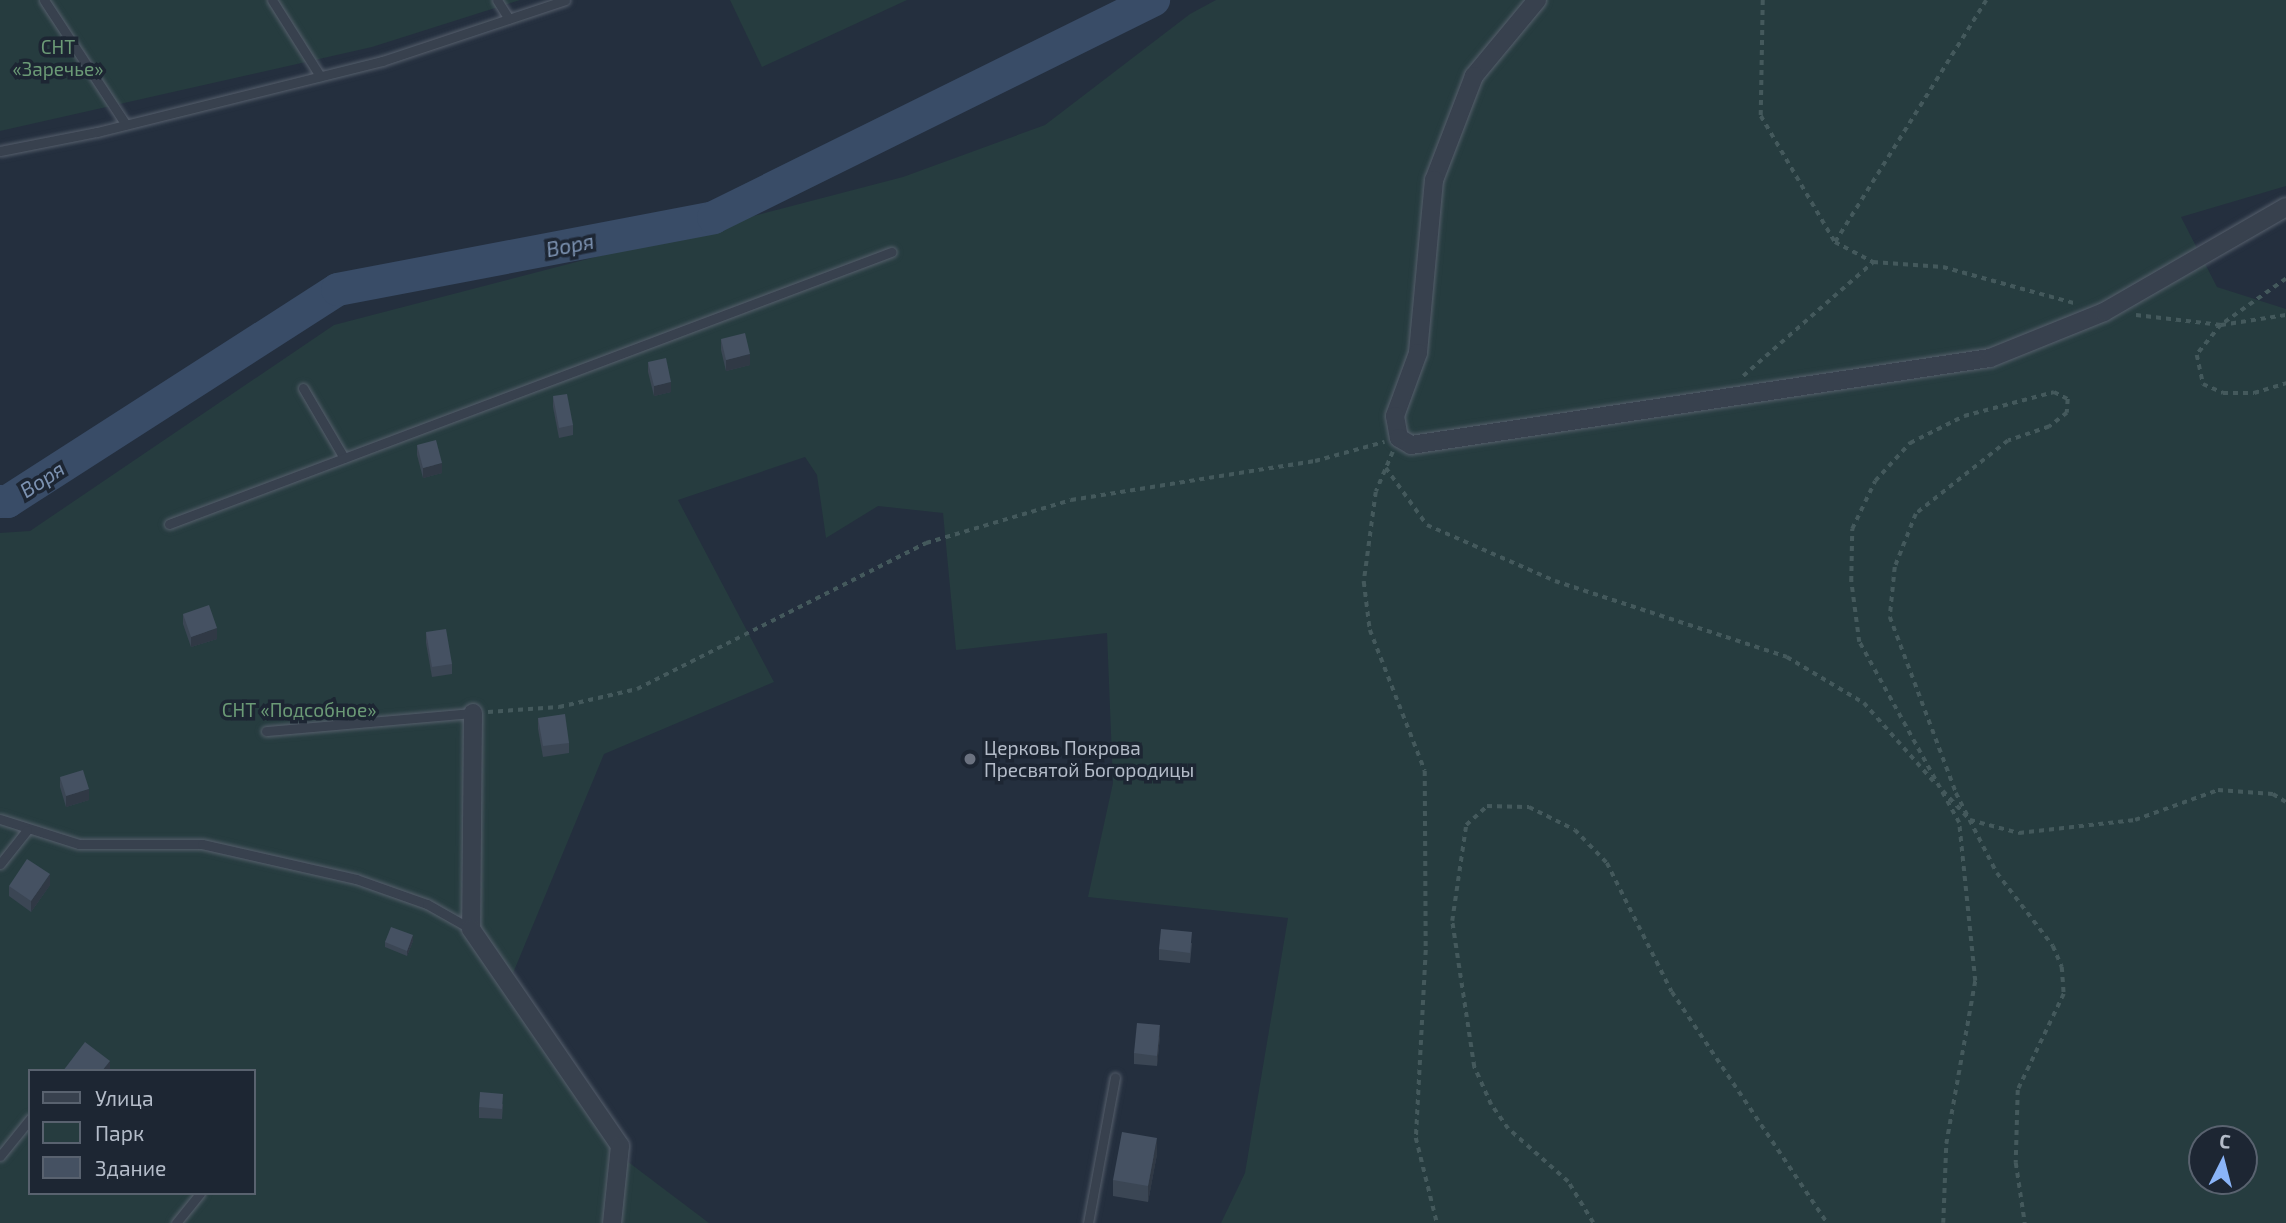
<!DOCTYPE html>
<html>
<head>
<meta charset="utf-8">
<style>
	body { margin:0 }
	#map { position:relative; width:2286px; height:1223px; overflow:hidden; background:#242f3e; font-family:"Exo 2",sans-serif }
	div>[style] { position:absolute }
	.green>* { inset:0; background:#263c3f }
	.river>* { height:33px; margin:-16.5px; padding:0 16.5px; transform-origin:16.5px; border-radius:16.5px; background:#394c67 }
	.path>* { height:3.5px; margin-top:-1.75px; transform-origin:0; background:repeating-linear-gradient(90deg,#44595c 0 5px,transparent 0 10px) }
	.roads { filter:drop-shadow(0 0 2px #565f6c) drop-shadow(0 0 2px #565f6c) }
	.lane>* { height:9px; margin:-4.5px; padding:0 4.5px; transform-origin:4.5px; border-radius:4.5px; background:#38414e }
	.street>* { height:18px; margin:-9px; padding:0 9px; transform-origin:9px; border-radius:9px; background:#38414e }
	.wall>* { inset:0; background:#3b4654 }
	.shaded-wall>* { inset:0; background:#303945 }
	.building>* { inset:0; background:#455162 }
	.dots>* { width:19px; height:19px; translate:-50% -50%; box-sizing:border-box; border:4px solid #1d2633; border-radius:50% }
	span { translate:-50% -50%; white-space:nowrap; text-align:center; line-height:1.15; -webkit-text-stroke:7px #1d2633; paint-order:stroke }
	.park-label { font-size:19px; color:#6b9a76 }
	.poi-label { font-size:19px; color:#b4bcc9 }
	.left { translate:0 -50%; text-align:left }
	.water-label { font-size:21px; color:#7c92b1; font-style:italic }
	.legend { position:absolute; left:28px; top:1069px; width:228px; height:126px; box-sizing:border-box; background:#1d2633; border:2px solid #59626f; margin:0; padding:9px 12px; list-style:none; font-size:21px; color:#b4bcc9 }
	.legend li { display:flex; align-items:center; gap:14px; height:35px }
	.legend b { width:35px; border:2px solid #59626f }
	.north { position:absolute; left:2188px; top:1125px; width:70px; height:70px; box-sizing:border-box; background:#1d2633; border:2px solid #59626f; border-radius:50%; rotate:6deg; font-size:19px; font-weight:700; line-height:28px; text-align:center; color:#b4bcc9 }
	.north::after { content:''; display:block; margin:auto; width:24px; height:32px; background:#8ab4f8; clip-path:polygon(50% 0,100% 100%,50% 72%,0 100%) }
</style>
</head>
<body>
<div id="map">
	<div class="green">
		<i style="clip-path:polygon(0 0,520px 0,372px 47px,0 131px)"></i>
		<i style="clip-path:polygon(730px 0,907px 0,762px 67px)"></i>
		<i style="clip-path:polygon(evenodd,1216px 0,2286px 0,2286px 186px,2181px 217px,2217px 287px,2286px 309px,2286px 1223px,1221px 1223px,1245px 1173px,1288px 918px,1088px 897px,1113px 783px,1107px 633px,956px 650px,943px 513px,878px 506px,826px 538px,817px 475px,805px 457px,678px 500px,774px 682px,604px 754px,511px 978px,611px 1149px,709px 1223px,0 1223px,0 533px,30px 531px,334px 325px,903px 177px,1045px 125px,1190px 14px,1216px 0,30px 1071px,254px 1071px,254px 1193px,30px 1193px,30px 1071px,1216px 0,2202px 1139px,2244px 1139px,2244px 1181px,2202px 1181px,2202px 1139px)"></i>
	</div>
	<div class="river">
		<i style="left:0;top:501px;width:7px"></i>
		<i style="left:7px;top:501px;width:392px;rotate:-32.7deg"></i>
		<i style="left:337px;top:289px;width:383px;rotate:-10.8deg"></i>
		<i style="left:713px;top:217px;width:491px;rotate:-26.3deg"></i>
	</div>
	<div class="path">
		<i style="left:1763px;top:0;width:116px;rotate:91deg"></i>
		<i style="left:1761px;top:116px;width:146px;rotate:59.6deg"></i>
		<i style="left:1835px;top:242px;width:43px;rotate:27.8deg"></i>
		<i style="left:1873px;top:262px;width:70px;rotate:4.1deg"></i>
		<i style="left:1943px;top:267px;width:139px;rotate:15.4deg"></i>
		<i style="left:1835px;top:242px;width:285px;rotate:-58deg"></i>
		<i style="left:2286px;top:279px;width:80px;rotate:144.7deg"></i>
		<i style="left:2221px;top:325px;width:38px;rotate:129deg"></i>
		<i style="left:2197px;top:355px;width:30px;rotate:78deg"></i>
		<i style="left:2203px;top:384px;width:22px;rotate:24deg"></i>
		<i style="left:2223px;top:393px;width:31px"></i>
		<i style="left:2254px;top:393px;width:34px;rotate:-17deg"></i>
		<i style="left:2136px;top:315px;width:86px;rotate:6.7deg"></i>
		<i style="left:2221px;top:325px;width:66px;rotate:-8.7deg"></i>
		<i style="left:1743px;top:376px;width:173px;rotate:-41.2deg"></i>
		<i style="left:1393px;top:452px;width:43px;rotate:113deg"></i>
		<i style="left:1376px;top:492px;width:91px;rotate:97.6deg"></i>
		<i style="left:1364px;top:582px;width:48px;rotate:82.9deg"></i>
		<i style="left:1370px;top:630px;width:151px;rotate:68.7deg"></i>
		<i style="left:1425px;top:771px;width:179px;rotate:89.7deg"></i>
		<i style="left:1426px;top:950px;width:188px;rotate:93deg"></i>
		<i style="left:1416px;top:1138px;width:88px;rotate:76.1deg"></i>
		<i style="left:1386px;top:468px;width:70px;rotate:54.3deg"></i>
		<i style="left:1427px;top:525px;width:140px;rotate:23.6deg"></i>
		<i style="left:1555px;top:581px;width:244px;rotate:18.1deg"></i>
		<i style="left:1787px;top:657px;width:90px;rotate:30.9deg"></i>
		<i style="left:1864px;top:703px;width:107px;rotate:48.4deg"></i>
		<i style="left:488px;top:712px;width:71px;rotate:-4deg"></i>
		<i style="left:559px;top:707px;width:80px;rotate:-13deg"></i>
		<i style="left:637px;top:689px;width:324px;rotate:-26.8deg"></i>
		<i style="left:926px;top:543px;width:151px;rotate:-16.5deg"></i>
		<i style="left:1071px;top:500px;width:247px;rotate:-9.1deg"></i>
		<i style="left:1315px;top:461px;width:72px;rotate:-15.4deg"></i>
		<i style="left:1943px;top:791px;width:40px;rotate:47deg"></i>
		<i style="left:1970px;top:820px;width:51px;rotate:14.9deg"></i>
		<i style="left:2019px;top:833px;width:117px;rotate:-6.4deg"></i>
		<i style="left:2135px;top:820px;width:88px;rotate:-19.9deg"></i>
		<i style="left:2218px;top:790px;width:55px;rotate:4.2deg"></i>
		<i style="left:2273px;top:794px;width:15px;rotate:32deg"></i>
		<i style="left:1593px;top:1223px;width:48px;rotate:-121.4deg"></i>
		<i style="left:1568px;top:1182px;width:80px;rotate:-138.5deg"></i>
		<i style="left:1508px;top:1129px;width:29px;rotate:-125deg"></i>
		<i style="left:1491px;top:1105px;width:42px;rotate:-114.1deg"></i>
		<i style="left:1474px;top:1067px;width:148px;rotate:-98.6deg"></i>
		<i style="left:1452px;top:921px;width:97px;rotate:-81.7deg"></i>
		<i style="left:1466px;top:825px;width:28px;rotate:-42deg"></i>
		<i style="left:1487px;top:806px;width:42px;rotate:1.4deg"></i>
		<i style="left:1529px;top:807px;width:51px;rotate:26.6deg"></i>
		<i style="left:1575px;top:830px;width:46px;rotate:45.9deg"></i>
		<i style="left:1607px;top:863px;width:144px;rotate:63.3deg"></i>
		<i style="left:1672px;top:992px;width:278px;rotate:56.1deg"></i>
		<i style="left:1943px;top:1223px;width:79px;rotate:-87.8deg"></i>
		<i style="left:1946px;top:1144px;width:166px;rotate:-79.9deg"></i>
		<i style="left:1975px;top:981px;width:159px;rotate:-95.8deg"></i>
		<i style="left:1959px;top:823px;width:207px;rotate:-118.9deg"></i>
		<i style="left:1859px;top:642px;width:62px;rotate:-97.5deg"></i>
		<i style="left:1851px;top:581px;width:52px;rotate:-88.9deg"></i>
		<i style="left:1852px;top:529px;width:53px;rotate:-64.4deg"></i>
		<i style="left:1875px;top:481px;width:52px;rotate:-47.4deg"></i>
		<i style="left:1910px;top:443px;width:60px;rotate:-26.6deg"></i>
		<i style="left:1964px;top:416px;width:93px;rotate:-14.9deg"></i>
		<i style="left:2054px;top:392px;width:16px;rotate:27deg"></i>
		<i style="left:2068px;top:399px;width:14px;rotate:94deg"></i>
		<i style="left:2067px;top:413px;width:23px;rotate:142deg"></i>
		<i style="left:2049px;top:427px;width:43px;rotate:161.1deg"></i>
		<i style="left:2008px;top:441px;width:117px;rotate:141.6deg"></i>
		<i style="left:1916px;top:514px;width:57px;rotate:111.6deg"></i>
		<i style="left:1895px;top:567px;width:50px;rotate:95.7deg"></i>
		<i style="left:1890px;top:617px;width:188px;rotate:69.4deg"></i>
		<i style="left:1956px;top:793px;width:90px;rotate:62.9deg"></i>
		<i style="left:1997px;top:873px;width:92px;rotate:52.5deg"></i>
		<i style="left:2053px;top:946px;width:23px;rotate:67deg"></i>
		<i style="left:2062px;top:967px;width:27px;rotate:86deg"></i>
		<i style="left:2064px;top:994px;width:106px;rotate:115.6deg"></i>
		<i style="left:2018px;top:1090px;width:73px;rotate:91.6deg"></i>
		<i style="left:2016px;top:1163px;width:61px;rotate:81.5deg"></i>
	</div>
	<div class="roads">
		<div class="lane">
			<i style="left:44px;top:0;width:149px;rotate:56.7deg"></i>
			<i style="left:272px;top:0;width:90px;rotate:57.7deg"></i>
			<i style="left:497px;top:0;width:22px;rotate:58deg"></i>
			<i style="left:0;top:151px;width:99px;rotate:-11.1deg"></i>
			<i style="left:97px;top:132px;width:294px;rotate:-14deg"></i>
			<i style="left:382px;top:61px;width:193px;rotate:-18.4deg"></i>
			<i style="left:303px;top:388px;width:81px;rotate:59.6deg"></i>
			<i style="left:169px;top:524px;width:772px;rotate:-20.64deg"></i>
			<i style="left:266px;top:731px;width:208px;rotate:-5deg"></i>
			<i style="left:0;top:819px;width:83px;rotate:17.6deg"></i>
			<i style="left:79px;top:844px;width:123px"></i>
			<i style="left:202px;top:844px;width:158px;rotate:12.8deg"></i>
			<i style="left:356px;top:879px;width:75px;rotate:19.4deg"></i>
			<i style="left:427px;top:904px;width:51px;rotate:29.6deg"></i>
			<i style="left:0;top:864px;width:43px;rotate:-51.5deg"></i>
			<i style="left:0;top:1156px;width:48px;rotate:-51deg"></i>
			<i style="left:176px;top:1223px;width:38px;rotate:-51deg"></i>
			<i style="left:1088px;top:1223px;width:148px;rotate:-79.5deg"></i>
		</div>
		<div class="street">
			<i style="left:1537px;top:0;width:99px;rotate:129.7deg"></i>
			<i style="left:1474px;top:76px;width:111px;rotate:111deg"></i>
			<i style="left:1434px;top:180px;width:174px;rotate:95.3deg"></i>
			<i style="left:1418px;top:353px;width:67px;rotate:110.1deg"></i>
			<i style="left:1395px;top:416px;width:22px;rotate:80deg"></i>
			<i style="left:1399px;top:438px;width:14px;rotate:30deg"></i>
			<i style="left:1411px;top:445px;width:585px;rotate:-8.55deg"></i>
			<i style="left:1990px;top:358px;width:123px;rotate:-22deg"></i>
			<i style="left:2104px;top:312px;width:210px;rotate:-30deg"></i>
			<i style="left:473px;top:713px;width:216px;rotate:90.5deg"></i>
			<i style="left:471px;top:929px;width:263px;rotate:55.5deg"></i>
			<i style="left:620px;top:1146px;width:77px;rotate:95.9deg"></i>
		</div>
	</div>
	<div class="wall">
		<i style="clip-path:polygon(721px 339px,750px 365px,726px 371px,721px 350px)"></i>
		<i style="clip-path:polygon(648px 362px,671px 392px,654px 396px,648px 372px)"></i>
		<i style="clip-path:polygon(553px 396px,573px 425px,573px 435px,559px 438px,553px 407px)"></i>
		<i style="clip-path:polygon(417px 445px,442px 473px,423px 478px,417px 455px)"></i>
		<i style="clip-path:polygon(183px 614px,217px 639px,191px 647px,183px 624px)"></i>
		<i style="clip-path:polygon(426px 632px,452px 664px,452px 674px,432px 677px,426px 643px)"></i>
		<i style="clip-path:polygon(538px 718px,569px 743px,569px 753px,543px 757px,538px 729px)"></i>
		<i style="clip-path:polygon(60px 777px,89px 800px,66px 807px,60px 787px)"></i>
		<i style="clip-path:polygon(50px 885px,31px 912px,9px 896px,9px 886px)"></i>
		<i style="clip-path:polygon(413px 941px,407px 956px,385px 947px,385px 942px)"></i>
		<i style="clip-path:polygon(1192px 943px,1190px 963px,1159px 960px,1159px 949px)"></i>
		<i style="clip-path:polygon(1160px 1036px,1157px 1066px,1134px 1064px,1134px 1053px)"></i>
		<i style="clip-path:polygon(503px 1104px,502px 1119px,479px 1118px,479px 1107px)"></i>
		<i style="clip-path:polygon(1157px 1154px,1148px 1202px,1113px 1196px,1113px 1180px)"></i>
	</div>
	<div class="shaded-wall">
		<i style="clip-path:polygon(750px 354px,750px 365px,726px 371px,726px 360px)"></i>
		<i style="clip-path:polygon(671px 382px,671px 392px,654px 396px,654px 386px)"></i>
		<i style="clip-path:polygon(442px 463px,442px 473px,423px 478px,423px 468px)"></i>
		<i style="clip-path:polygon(217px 628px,217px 639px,191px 647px,191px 637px)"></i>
		<i style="clip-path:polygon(89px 789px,89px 800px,66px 807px,66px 796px)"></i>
		<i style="clip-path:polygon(50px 874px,50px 885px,31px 912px,31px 901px)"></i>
		<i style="clip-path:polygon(413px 935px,413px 941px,407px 956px,407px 951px)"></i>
		<i style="clip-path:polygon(1160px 1025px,1160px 1036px,1157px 1066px,1157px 1056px)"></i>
		<i style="clip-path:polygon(110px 1061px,110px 1071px,102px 1071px)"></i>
		<i style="clip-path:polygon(1157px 1138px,1157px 1154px,1148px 1202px,1148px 1186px)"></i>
	</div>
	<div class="building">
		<i style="clip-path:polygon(745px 333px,750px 354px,726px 360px,721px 339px)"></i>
		<i style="clip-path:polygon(666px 358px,671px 382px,654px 386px,648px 362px)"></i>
		<i style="clip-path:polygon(567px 394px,573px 425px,559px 428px,553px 396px)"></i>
		<i style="clip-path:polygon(436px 440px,442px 463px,423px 468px,417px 445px)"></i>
		<i style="clip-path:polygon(209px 605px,217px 628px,191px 637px,183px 614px)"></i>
		<i style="clip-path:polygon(446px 629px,452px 664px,432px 667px,426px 632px)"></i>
		<i style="clip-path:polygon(565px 714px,569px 743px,543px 746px,538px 718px)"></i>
		<i style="clip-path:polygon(83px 770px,89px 789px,66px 796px,60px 777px)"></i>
		<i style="clip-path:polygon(27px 859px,50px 874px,31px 901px,9px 886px)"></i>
		<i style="clip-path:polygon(391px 927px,413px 935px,407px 951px,385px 942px)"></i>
		<i style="clip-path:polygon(1161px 929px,1192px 932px,1190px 953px,1159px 949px)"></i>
		<i style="clip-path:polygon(1137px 1023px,1160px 1025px,1157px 1056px,1134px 1053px)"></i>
		<i style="clip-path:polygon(85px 1042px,110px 1061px,102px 1071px,63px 1071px)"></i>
		<i style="clip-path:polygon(480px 1092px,503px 1094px,502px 1109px,479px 1107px)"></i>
		<i style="clip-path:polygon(1122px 1132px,1157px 1138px,1148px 1186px,1113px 1180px)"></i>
	</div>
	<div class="dots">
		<i style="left:970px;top:759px;background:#6b7280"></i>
	</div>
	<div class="park-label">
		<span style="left:58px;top:58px">СНТ<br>«Заречье»</span>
		<span style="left:299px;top:710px">СНТ «Подсобное»</span>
	</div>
	<div class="poi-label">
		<span class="left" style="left:984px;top:759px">Церковь Покрова<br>Пресвятой Богородицы</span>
	</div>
	<div class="water-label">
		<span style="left:570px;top:245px;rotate:-11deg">Воря</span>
		<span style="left:42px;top:479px;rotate:-33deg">Воря</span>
	</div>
	<ul class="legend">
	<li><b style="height:9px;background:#38414e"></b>Улица</li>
	<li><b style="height:19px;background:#263c3f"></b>Парк</li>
	<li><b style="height:19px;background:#455162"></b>Здание</li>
	</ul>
	<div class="north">С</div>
</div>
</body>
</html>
